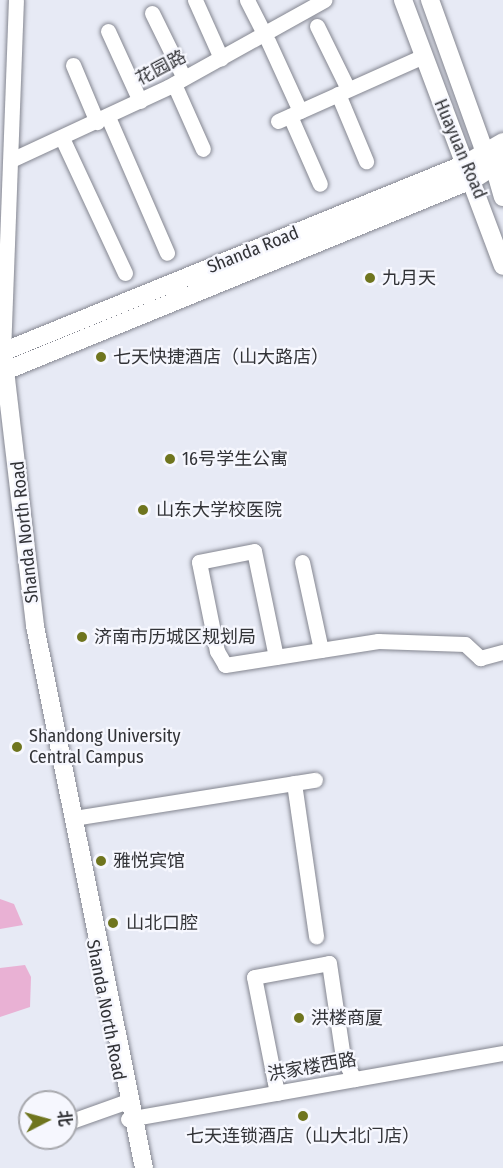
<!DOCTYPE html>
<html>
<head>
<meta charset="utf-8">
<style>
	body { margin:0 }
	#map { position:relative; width:503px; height:1168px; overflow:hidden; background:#e7eaf5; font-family:"Fira Sans Condensed","Noto Sans SC",sans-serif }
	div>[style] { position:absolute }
	.green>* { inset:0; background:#e9b1d4 }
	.roads { filter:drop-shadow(0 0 2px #848690) drop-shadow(0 0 2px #848690) }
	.minor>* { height:15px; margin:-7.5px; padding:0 7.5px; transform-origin:7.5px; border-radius:7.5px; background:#fff }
	.major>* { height:18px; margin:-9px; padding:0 9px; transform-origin:9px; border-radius:9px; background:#fff }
	.dots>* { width:16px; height:16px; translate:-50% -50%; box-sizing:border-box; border:3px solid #f6f7fe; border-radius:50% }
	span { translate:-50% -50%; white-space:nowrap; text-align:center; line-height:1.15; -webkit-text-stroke:4.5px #f6f7fe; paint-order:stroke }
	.street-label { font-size:18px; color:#323337 }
	.poi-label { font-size:18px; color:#323337 }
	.left { translate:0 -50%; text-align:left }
	.north { position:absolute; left:18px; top:1090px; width:60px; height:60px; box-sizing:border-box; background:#f6f7fe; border:2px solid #a8a9ae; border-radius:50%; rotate:84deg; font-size:16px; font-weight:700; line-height:24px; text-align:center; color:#323337 }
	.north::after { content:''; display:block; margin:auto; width:21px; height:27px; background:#6f751e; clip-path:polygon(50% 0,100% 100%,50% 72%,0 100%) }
</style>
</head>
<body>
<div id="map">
	<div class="green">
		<i style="clip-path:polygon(0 899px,14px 904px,23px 925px,0 929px)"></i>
		<i style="clip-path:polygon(25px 965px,31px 977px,30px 1007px,0 1017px,0 968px)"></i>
	</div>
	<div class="roads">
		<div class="minor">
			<i style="left:195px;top:0;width:64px;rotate:65.9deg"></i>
			<i style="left:247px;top:0;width:38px;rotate:63deg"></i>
			<i style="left:152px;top:13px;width:72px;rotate:63.8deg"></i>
			<i style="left:317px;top:26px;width:70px;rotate:63.8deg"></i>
			<i style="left:108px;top:31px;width:77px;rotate:65.4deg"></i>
			<i style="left:268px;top:41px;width:77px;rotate:65.4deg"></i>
			<i style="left:73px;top:65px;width:62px;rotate:67.2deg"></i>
			<i style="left:174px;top:84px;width:71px;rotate:66deg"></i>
			<i style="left:338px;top:94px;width:73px;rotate:67.3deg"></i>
			<i style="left:290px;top:116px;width:74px;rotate:66.2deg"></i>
			<i style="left:108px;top:117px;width:148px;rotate:66.5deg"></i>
			<i style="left:278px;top:121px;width:159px;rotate:-24.1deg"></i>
			<i style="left:62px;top:138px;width:149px;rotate:65deg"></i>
			<i style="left:11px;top:160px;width:173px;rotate:-24.9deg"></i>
			<i style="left:168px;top:87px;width:179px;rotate:-29.1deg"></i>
			<i style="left:3px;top:353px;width:353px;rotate:-87.9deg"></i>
			<i style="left:302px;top:562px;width:90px;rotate:77.8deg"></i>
			<i style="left:276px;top:657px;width:108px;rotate:-101.7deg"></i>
			<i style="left:254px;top:551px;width:56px;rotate:168.7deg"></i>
			<i style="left:199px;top:562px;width:91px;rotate:78.6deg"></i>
			<i style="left:217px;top:651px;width:16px;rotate:60deg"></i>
			<i style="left:225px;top:665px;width:155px;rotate:-8.9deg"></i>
			<i style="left:378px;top:641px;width:87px;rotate:2deg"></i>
			<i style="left:465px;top:644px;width:21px;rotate:43deg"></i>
			<i style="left:480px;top:658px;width:24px;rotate:-15deg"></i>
			<i style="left:294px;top:783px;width:155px;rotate:81.8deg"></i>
			<i style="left:74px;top:818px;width:244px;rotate:-9deg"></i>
			<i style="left:277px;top:1093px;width:118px;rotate:-101.2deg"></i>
			<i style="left:254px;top:977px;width:76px;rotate:-10.6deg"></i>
			<i style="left:329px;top:963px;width:96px;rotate:81.6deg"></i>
			<i style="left:343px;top:1058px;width:24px;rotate:62deg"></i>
			<i style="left:128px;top:1119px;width:381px;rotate:-10deg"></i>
			<i style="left:66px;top:1123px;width:63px;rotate:-19.6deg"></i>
		</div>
		<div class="major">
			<i style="left:403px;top:0;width:284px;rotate:69.4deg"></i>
			<i style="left:430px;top:0;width:156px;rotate:70.2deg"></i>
			<i style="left:483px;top:147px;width:15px;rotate:94deg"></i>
			<i style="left:503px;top:161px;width:14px;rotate:120deg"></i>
			<i style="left:496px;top:173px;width:25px;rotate:74deg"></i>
			<i style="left:0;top:353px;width:502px;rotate:-22.12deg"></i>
			<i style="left:465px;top:164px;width:44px;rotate:-30.1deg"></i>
			<i style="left:3px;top:353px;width:275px;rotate:83.3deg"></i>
			<i style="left:35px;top:626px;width:553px;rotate:78.63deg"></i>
			<i style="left:0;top:373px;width:512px;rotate:-22.26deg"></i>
			<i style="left:474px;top:179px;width:35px;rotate:-33deg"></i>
		</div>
	</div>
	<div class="dots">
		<i style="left:370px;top:278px;background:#6f751e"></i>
		<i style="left:101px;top:357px;background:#6f751e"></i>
		<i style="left:170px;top:459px;background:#6f751e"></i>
		<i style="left:143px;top:510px;background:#6f751e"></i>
		<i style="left:82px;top:637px;background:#6f751e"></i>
		<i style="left:17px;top:747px;background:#6f751e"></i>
		<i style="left:101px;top:861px;background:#6f751e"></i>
		<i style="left:113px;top:923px;background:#6f751e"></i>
		<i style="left:299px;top:1018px;background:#6f751e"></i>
		<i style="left:303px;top:1116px;background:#6f751e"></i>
	</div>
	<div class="street-label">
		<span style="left:161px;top:68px;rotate:-28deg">花园路</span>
		<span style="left:460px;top:149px;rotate:67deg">Huayuan Road</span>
		<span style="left:253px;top:250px;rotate:-22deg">Shanda Road</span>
		<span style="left:25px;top:532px;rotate:-96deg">Shanda North Road</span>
		<span style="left:106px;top:1010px;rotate:79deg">Shanda North Road</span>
		<span style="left:312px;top:1067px;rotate:-10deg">洪家楼西路</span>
	</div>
	<div class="poi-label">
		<span class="left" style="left:382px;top:278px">九月天</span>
		<span class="left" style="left:113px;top:357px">七天快捷酒店（山大路店）</span>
		<span class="left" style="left:182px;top:459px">16号学生公寓</span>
		<span class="left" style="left:156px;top:510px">山东大学校医院</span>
		<span class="left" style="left:94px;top:637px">济南市历城区规划局</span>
		<span class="left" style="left:29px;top:747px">Shandong University<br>Central Campus</span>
		<span class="left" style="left:113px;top:861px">雅悦宾馆</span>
		<span class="left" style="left:126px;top:923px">山北口腔</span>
		<span class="left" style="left:311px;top:1018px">洪楼商厦</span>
		<span style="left:303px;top:1136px">七天连锁酒店（山大北门店）</span>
	</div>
	<div class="north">北</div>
</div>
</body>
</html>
